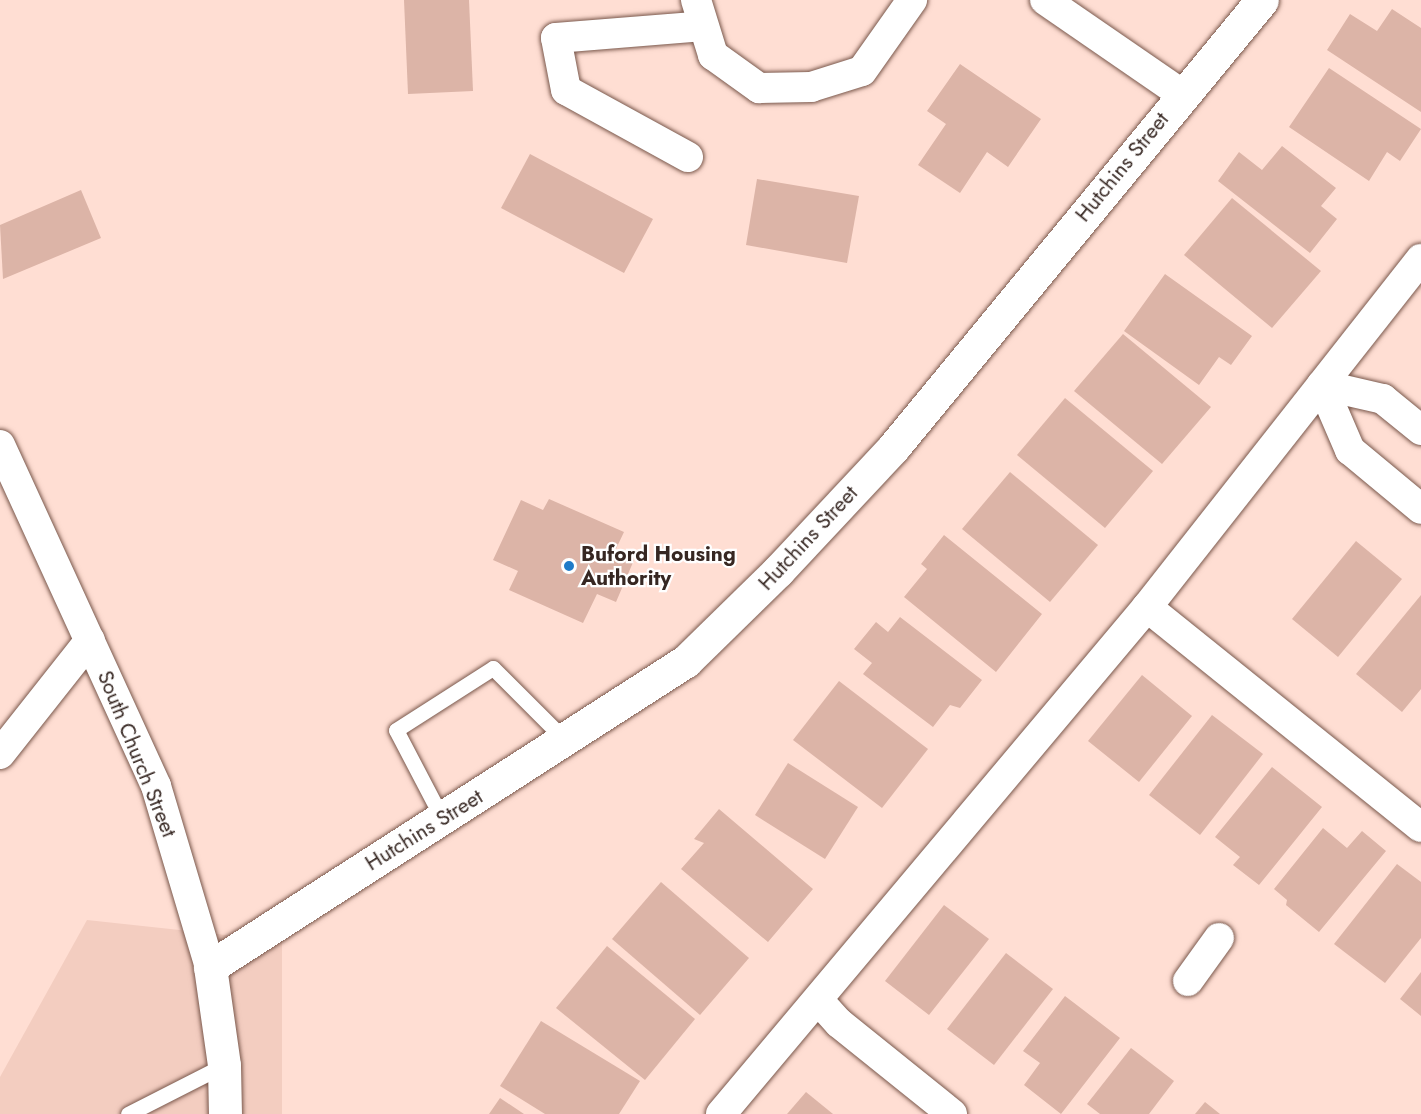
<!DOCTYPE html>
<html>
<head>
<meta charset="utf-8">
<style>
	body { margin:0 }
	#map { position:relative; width:1421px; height:1114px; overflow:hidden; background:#ffded3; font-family:Jost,sans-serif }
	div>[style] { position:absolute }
	.built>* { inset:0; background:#f3cdc0 }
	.building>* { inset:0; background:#dcb4a7 }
	.roads { filter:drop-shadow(0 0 2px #7a584c) drop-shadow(0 0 2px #7a584c) }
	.service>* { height:15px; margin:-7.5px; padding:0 7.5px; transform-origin:7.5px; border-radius:7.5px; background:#fff }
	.minor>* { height:30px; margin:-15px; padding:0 15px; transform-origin:15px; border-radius:15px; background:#fff }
	.tertiary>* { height:33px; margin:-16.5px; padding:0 16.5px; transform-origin:16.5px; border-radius:16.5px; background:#fff }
	.dots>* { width:16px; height:16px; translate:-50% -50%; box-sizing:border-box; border:3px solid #fff; border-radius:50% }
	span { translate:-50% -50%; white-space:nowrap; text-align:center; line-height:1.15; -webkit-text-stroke:4.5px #fff; paint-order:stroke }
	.street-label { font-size:21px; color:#362722 }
	.poi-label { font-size:21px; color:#362722; font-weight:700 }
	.left { translate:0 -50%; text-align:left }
</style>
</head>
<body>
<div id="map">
	<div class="built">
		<i style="clip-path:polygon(87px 920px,282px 941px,282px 1114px,0 1114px,0 1077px)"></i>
	</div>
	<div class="building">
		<i style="clip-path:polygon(404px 0,469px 0,473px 91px,408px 94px)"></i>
		<i style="clip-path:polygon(1392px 9px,1421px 28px,1421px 112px,1327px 50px,1350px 14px,1377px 31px)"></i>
		<i style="clip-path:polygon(960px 64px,1041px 119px,1008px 167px,987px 152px,960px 193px,918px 165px,946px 124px,927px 111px)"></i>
		<i style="clip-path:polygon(1329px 68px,1421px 129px,1400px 161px,1387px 152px,1369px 181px,1289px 127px)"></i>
		<i style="clip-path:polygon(1282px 146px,1336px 188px,1321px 206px,1337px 219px,1310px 253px,1218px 181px,1239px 152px,1262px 170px)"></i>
		<i style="clip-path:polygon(530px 154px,653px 219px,624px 273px,501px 208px)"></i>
		<i style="clip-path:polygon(757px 179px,859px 196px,847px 263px,746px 245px)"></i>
		<i style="clip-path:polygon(81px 190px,101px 238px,3px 279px,0 225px)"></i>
		<i style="clip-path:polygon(1232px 198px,1321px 271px,1272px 328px,1184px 255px)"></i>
		<i style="clip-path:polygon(1165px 274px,1252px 336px,1231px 365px,1219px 357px,1199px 385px,1124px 331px)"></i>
		<i style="clip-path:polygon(1123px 334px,1211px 407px,1162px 464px,1074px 391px)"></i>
		<i style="clip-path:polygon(1065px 398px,1153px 471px,1105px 528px,1017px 455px)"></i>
		<i style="clip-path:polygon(1010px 472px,1098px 545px,1050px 602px,962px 529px)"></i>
		<i style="clip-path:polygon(549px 499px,624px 532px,615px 551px,634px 560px,616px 602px,597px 594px,583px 623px,509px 590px,518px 571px,493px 560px,521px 500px,543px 510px)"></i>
		<i style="clip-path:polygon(944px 535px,1042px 614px,996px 672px,904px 597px,927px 569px,921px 564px)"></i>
		<i style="clip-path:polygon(1356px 541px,1402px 579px,1338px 657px,1292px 619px)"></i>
		<i style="clip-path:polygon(1421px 595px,1421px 689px,1402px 712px,1356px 674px)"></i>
		<i style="clip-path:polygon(900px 617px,982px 680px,960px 708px,950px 705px,933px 727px,863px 674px,872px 663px,854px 649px,876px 622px,888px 632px)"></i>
		<i style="clip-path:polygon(1142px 675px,1192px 716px,1139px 782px,1088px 741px)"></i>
		<i style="clip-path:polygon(839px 681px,928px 749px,882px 808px,793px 740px)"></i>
		<i style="clip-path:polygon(1212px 715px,1263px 754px,1200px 835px,1149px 795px)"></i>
		<i style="clip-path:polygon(788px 763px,858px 807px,825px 859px,755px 815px)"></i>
		<i style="clip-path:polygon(1272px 767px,1322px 807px,1259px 885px,1233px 865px,1240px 857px,1215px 837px)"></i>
		<i style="clip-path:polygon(719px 809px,813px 889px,768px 942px,681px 869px,704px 843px,694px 839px)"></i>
		<i style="clip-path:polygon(1323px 828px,1347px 848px,1362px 831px,1386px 851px,1319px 932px,1286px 905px,1287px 900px,1274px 889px)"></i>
		<i style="clip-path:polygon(1397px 864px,1421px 882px,1421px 938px,1385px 983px,1334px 944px)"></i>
		<i style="clip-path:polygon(661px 882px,749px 958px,700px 1015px,612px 939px)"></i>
		<i style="clip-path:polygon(944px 905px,989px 939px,929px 1015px,885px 981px)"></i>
		<i style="clip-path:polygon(607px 946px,695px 1019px,645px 1080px,556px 1008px)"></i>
		<i style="clip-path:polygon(1006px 953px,1053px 989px,994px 1065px,947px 1029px)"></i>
		<i style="clip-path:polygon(1421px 972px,1421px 1016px,1400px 999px)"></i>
		<i style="clip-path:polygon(1065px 996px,1120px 1038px,1061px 1114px,1024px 1085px,1040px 1063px,1023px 1051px)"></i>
		<i style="clip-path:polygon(541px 1021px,640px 1081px,619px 1114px,545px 1114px,500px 1086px)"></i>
		<i style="clip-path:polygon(1131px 1048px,1174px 1081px,1149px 1114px,1100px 1114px,1087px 1104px)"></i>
		<i style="clip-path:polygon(806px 1092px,833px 1114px,787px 1114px)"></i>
		<i style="clip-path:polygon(500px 1098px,524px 1114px,489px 1114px)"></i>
		<i style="clip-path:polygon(1205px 1102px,1220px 1114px,1195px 1114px)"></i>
	</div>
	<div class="roads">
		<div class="service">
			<i style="left:442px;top:818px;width:99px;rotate:-117.6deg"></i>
			<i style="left:396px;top:730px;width:115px;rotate:-32.6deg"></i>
			<i style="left:493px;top:668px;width:102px;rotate:45deg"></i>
			<i style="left:128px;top:1114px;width:108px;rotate:-27deg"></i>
		</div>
		<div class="minor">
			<i style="left:696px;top:0;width:58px;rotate:72.8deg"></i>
			<i style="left:713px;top:55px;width:57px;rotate:35.7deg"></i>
			<i style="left:759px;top:88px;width:52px;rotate:-1.1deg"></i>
			<i style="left:811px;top:87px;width:53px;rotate:-17.4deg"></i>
			<i style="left:862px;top:71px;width:87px;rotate:-54.8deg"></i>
			<i style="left:1045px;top:0;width:166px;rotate:34.5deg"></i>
			<i style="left:688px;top:157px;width:139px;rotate:-151.2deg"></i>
			<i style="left:566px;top:90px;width:53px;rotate:-100.9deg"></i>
			<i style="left:556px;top:38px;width:148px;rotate:-4.6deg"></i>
			<i style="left:1421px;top:430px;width:49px;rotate:-140.8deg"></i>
			<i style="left:1383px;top:399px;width:63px;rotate:-167.1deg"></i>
			<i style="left:1322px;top:385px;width:71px;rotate:66.7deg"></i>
			<i style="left:1350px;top:450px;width:92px;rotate:39.7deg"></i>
			<i style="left:0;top:445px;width:375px;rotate:65.4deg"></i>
			<i style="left:156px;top:786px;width:189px;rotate:73.4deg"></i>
			<i style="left:1147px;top:607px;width:351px;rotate:38.8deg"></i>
			<i style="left:0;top:754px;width:145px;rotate:-51.7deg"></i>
			<i style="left:1188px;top:981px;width:53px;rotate:-54.2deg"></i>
			<i style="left:819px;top:1001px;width:30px;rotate:48deg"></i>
			<i style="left:839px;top:1023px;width:145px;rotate:38.8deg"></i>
			<i style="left:721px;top:1114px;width:662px;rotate:-49.96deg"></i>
			<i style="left:1147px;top:607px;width:443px;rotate:-51.8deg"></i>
		</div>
		<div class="tertiary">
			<i style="left:225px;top:1114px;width:49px;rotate:-91.2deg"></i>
			<i style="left:224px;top:1065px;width:99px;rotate:-98.1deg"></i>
			<i style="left:210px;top:967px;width:566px;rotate:-32.74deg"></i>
			<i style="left:686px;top:661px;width:129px;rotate:-44.4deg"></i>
			<i style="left:778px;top:571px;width:168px;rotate:-46.9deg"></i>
			<i style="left:893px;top:448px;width:580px;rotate:-50.52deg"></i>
		</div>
	</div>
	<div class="dots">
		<i style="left:569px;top:566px;background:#207bc8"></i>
	</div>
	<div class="street-label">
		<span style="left:1122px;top:167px;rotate:-51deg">Hutchins Street</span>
		<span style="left:808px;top:538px;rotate:-47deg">Hutchins Street</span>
		<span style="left:137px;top:754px;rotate:68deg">South Church Street</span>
		<span style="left:424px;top:830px;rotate:-32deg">Hutchins Street</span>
	</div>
	<div class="poi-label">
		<span class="left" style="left:581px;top:566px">Buford Housing<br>Authority</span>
	</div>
</div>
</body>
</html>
